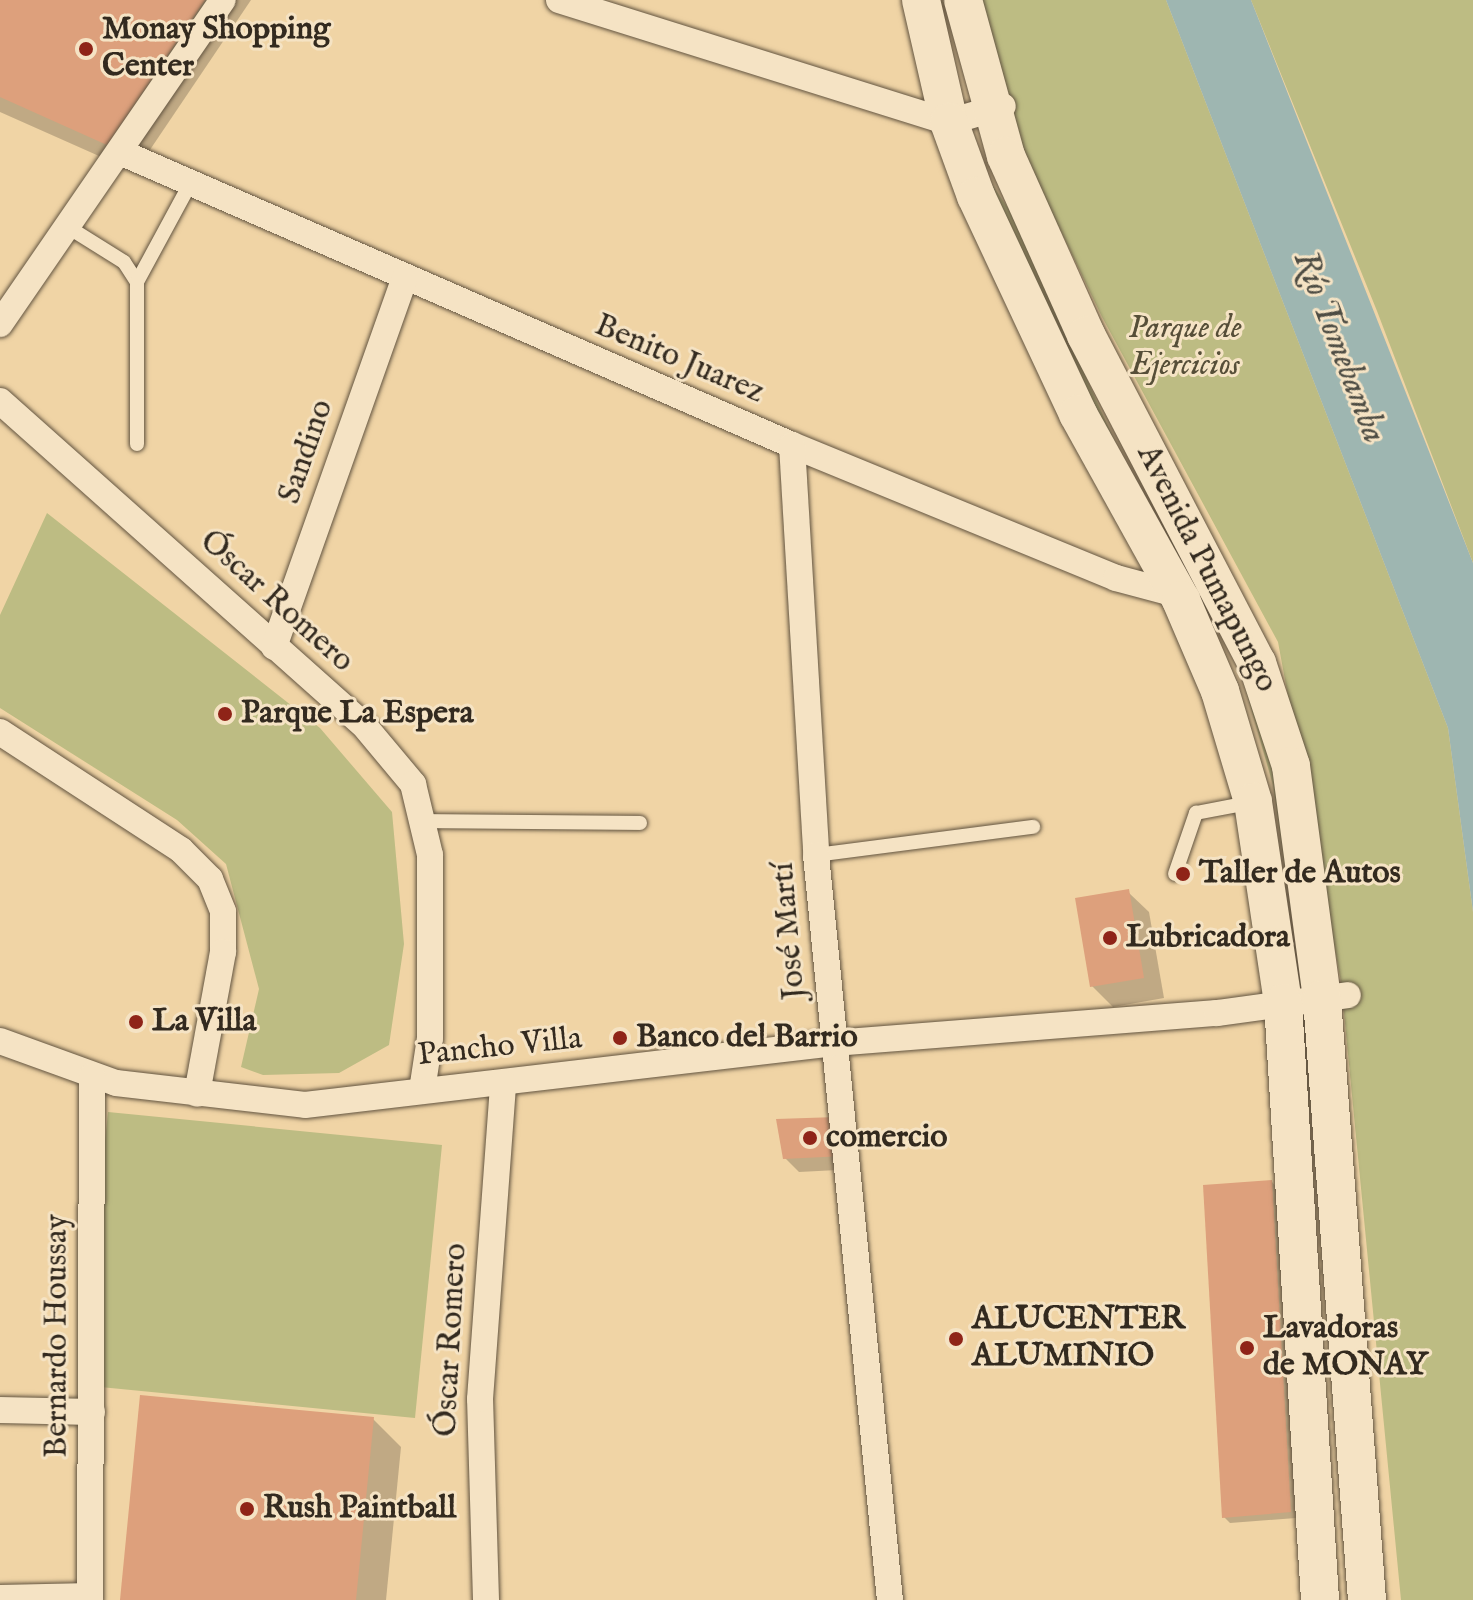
<!DOCTYPE html>
<html>
<head>
<meta charset="utf-8">
<style>
	body { margin:0 }
	#map { position:relative; width:1473px; height:1600px; overflow:hidden; background:#f0d4a5; font-family:"IM FELL English",serif }
	div>[style] { position:absolute }
	.green>* { inset:0; background:#bdbc83 }
	.water>* { inset:0; background:#9eb6b1 }
	.shadow>* { inset:0; background:#0003 }
	.building>* { inset:0; background:#dda07c }
	.roads { filter:drop-shadow(0 0 2px #625440) drop-shadow(0 0 2px #625440) }
	.lane>* { height:14px; margin:-7px; padding:0 7px; transform-origin:7px; border-radius:7px; background:#f5e3c4 }
	.street>* { height:26px; margin:-13px; padding:0 13px; transform-origin:13px; border-radius:13px; background:#f5e3c4 }
	.secondary>* { height:38px; margin:-19px; padding:0 19px; transform-origin:19px; border-radius:19px; background:#f5e3c4 }
	.dots>* { width:22px; height:22px; translate:-50% -50%; box-sizing:border-box; border:4px solid #f5e3c4; border-radius:50% }
	span { translate:-50% -50%; white-space:nowrap; text-align:center; line-height:1.15; -webkit-text-stroke:6px #f5e3c4; paint-order:stroke }
	.poi-label { font-size:32px; color:#332a1f; font-weight:700 }
	.left { translate:0 -50%; text-align:left }
	.park-label { font-size:32px; color:#564e38; font-style:italic }
	.street-label { font-size:32px; color:#332a1f }
	.water-label { font-size:34px; color:#4e4d44; font-style:italic }
</style>
</head>
<body>
<div id="map">
	<div class="green">
		<i style="clip-path:polygon(979px 0,1166px 0,1448px 728px,1473px 912px,1473px 1600px,1401px 1600px,1341px 982px,1278px 642px,1102px 317px,1017px 140px)"></i>
		<i style="clip-path:polygon(1251px 0,1473px 0,1473px 563px,1377px 311px)"></i>
		<i style="clip-path:polygon(987px 177px,1014px 217px,1129px 473px,1121px 467px)"></i>
		<i style="clip-path:polygon(47px 513px,320px 728px,392px 812px,404px 944px,389px 1045px,339px 1073px,263px 1075px,241px 1067px,259px 989px,226px 864px,177px 820px,0 708px,0 615px)"></i>
		<i style="clip-path:polygon(1244px 684px,1252px 686px,1282px 784px,1298px 958px,1273px 785px)"></i>
		<i style="clip-path:polygon(108px 1112px,442px 1145px,415px 1418px,80px 1385px)"></i>
	</div>
	<div class="water">
		<i style="clip-path:polygon(1166px 0,1251px 0,1473px 563px,1473px 912px,1448px 728px)"></i>
	</div>
	<div class="shadow">
		<i style="clip-path:polygon(0 0,251px 0,135px 172px,0 112px)"></i>
		<i style="clip-path:polygon(1128px 892px,1149px 912px,1164px 998px,1113px 1007px,1092px 986px)"></i>
		<i style="clip-path:polygon(778px 1121px,857px 1169px,799px 1172px,785px 1158px)"></i>
		<i style="clip-path:polygon(1272px 1182px,1278px 1189px,1296px 1518px,1230px 1523px,1224px 1517px)"></i>
		<i style="clip-path:polygon(373px 1419px,401px 1447px,386px 1600px,122px 1600px)"></i>
	</div>
	<div class="building">
		<i style="clip-path:polygon(0 0,205px 0,107px 145px,0 97px)"></i>
		<i style="clip-path:polygon(1129px 889px,1144px 978px,1090px 987px,1075px 898px)"></i>
		<i style="clip-path:polygon(837px 1117px,844px 1156px,783px 1159px,776px 1119px)"></i>
		<i style="clip-path:polygon(1272px 1180px,1291px 1512px,1222px 1518px,1203px 1185px)"></i>
		<i style="clip-path:polygon(140px 1395px,374px 1417px,356px 1600px,120px 1600px)"></i>
	</div>
	<div class="roads">
		<div class="lane">
			<i style="left:68px;top:227px;width:66px;rotate:32deg"></i>
			<i style="left:124px;top:262px;width:24px;rotate:57deg"></i>
			<i style="left:137px;top:282px;width:162px;rotate:90deg"></i>
			<i style="left:137px;top:282px;width:111px;rotate:-61.6deg"></i>
			<i style="left:422px;top:821px;width:218px;rotate:0.5deg"></i>
			<i style="left:816px;top:855px;width:219px;rotate:-7.4deg"></i>
			<i style="left:1175px;top:874px;width:65px;rotate:-71deg"></i>
			<i style="left:1196px;top:813px;width:58px;rotate:-10.9deg"></i>
		</div>
		<div class="street">
			<i style="left:559px;top:0;width:409px;rotate:17.4deg"></i>
			<i style="left:949px;top:122px;width:56px;rotate:-16.5deg"></i>
			<i style="left:120px;top:152px;width:733px;rotate:23.56deg"></i>
			<i style="left:792px;top:445px;width:350px;rotate:22.3deg"></i>
			<i style="left:1116px;top:578px;width:73px;rotate:15deg"></i>
			<i style="left:0;top:324px;width:393px;rotate:-55.5deg"></i>
			<i style="left:0;top:401px;width:484px;rotate:41.7deg"></i>
			<i style="left:362px;top:723px;width:80px;rotate:50.1deg"></i>
			<i style="left:413px;top:784px;width:73px;rotate:76.5deg"></i>
			<i style="left:430px;top:855px;width:183px;rotate:90deg"></i>
			<i style="left:430px;top:1038px;width:53px;rotate:98.7deg"></i>
			<i style="left:792px;top:445px;width:411px;rotate:86.6deg"></i>
			<i style="left:816px;top:855px;width:749px;rotate:84.33deg"></i>
			<i style="left:274px;top:647px;width:389px;rotate:-70.5deg"></i>
			<i style="left:0;top:732px;width:216px;rotate:33.1deg"></i>
			<i style="left:181px;top:850px;width:41px;rotate:45deg"></i>
			<i style="left:210px;top:879px;width:35px;rotate:68deg"></i>
			<i style="left:223px;top:912px;width:40px;rotate:90deg"></i>
			<i style="left:223px;top:952px;width:144px;rotate:100.4deg"></i>
			<i style="left:0;top:1041px;width:123px;rotate:19.9deg"></i>
			<i style="left:116px;top:1083px;width:190px;rotate:6.6deg"></i>
			<i style="left:305px;top:1105px;width:533px;rotate:-6.68deg"></i>
			<i style="left:834px;top:1043px;width:384px;rotate:-4.5deg"></i>
			<i style="left:1217px;top:1013px;width:132px;rotate:-7.8deg"></i>
			<i style="left:0;top:1410px;width:92px;rotate:1.2deg"></i>
			<i style="left:0;top:1598px;width:90px;rotate:-1.3deg"></i>
			<i style="left:90px;top:1600px;width:524px;rotate:-89.78deg"></i>
			<i style="left:486px;top:1600px;width:201px;rotate:-91.7deg"></i>
			<i style="left:480px;top:1399px;width:317px;rotate:-85.8deg"></i>
		</div>
		<div class="secondary">
			<i style="left:921px;top:0;width:125px;rotate:77.1deg"></i>
			<i style="left:949px;top:122px;width:79px;rotate:70deg"></i>
			<i style="left:976px;top:196px;width:241px;rotate:64.9deg"></i>
			<i style="left:1078px;top:414px;width:213px;rotate:61deg"></i>
			<i style="left:1181px;top:600px;width:99px;rotate:66.8deg"></i>
			<i style="left:1220px;top:691px;width:116px;rotate:73.4deg"></i>
			<i style="left:1253px;top:802px;width:203px;rotate:81.5deg"></i>
			<i style="left:1283px;top:1003px;width:598px;rotate:86.45deg"></i>
			<i style="left:963px;top:0;width:162px;rotate:74.6deg"></i>
			<i style="left:1006px;top:156px;width:196px;rotate:65.9deg"></i>
			<i style="left:1086px;top:335px;width:370px;rotate:62.5deg"></i>
			<i style="left:1257px;top:663px;width:108px;rotate:71.7deg"></i>
			<i style="left:1291px;top:766px;width:235px;rotate:82.4deg"></i>
			<i style="left:1322px;top:999px;width:603px;rotate:85.72deg"></i>
		</div>
	</div>
	<div class="dots">
		<i style="left:86px;top:49px;background:#8f2418"></i>
		<i style="left:225px;top:714px;background:#8f2418"></i>
		<i style="left:1183px;top:874px;background:#8f2418"></i>
		<i style="left:1110px;top:938px;background:#8f2418"></i>
		<i style="left:136px;top:1022px;background:#8f2418"></i>
		<i style="left:620px;top:1038px;background:#8f2418"></i>
		<i style="left:810px;top:1138px;background:#8f2418"></i>
		<i style="left:956px;top:1339px;background:#8f2418"></i>
		<i style="left:1247px;top:1348px;background:#8f2418"></i>
		<i style="left:247px;top:1509px;background:#8f2418"></i>
	</div>
	<div class="poi-label">
		<span class="left" style="left:102px;top:49px">Monay Shopping<br>Center</span>
		<span class="left" style="left:241px;top:714px">Parque La Espera</span>
		<span class="left" style="left:1199px;top:874px">Taller de Autos</span>
		<span class="left" style="left:1126px;top:938px">Lubricadora</span>
		<span class="left" style="left:152px;top:1022px">La Villa</span>
		<span class="left" style="left:636px;top:1038px">Banco del Barrio</span>
		<span class="left" style="left:826px;top:1138px">comercio</span>
		<span class="left" style="left:972px;top:1339px">ALUCENTER<br>ALUMINIO</span>
		<span class="left" style="left:1263px;top:1348px">Lavadoras<br>de MONAY</span>
		<span class="left" style="left:263px;top:1509px">Rush Paintball</span>
	</div>
	<div class="park-label">
		<span style="left:1185px;top:348px">Parque de<br>Ejercicios</span>
	</div>
	<div class="street-label">
		<span style="left:679px;top:360px;rotate:23deg">Benito Juarez</span>
		<span style="left:307px;top:452px;rotate:-71deg">Sandino</span>
		<span style="left:1206px;top:569px;rotate:63deg">Avenida Pumapungo</span>
		<span style="left:276px;top:602px;rotate:42deg">Óscar Romero</span>
		<span style="left:790px;top:931px;rotate:-95deg">José Martí</span>
		<span style="left:500px;top:1048px;rotate:-6deg">Pancho Villa</span>
		<span style="left:58px;top:1336px;rotate:-90deg">Bernardo Houssay</span>
		<span style="left:452px;top:1340px;rotate:-87deg">Óscar Romero</span>
	</div>
	<div class="water-label">
		<span style="left:1339px;top:347px;rotate:69deg">Río Tomebamba</span>
	</div>
</div>
</body>
</html>
